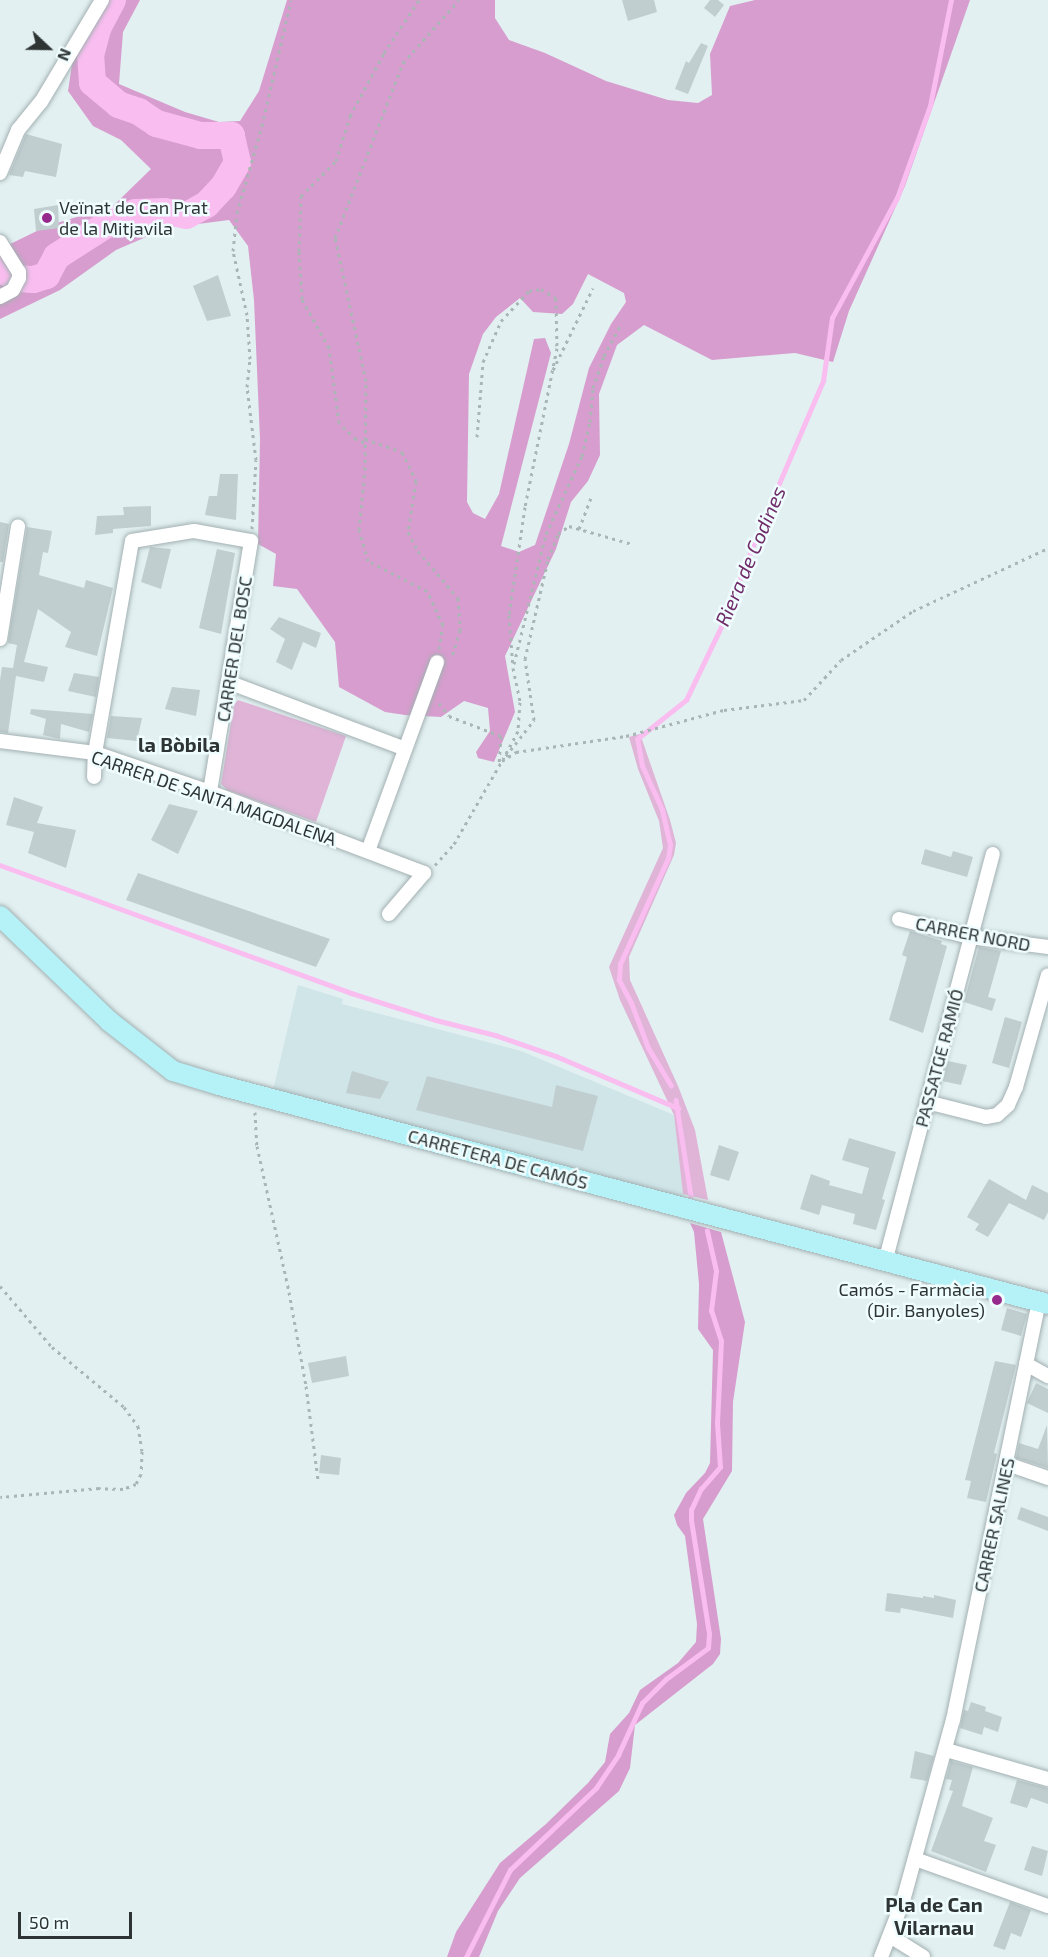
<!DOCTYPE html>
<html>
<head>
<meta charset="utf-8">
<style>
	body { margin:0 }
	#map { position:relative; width:1048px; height:1957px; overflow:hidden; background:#e2f0f1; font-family:"Exo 2",sans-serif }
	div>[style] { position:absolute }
	.built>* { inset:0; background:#cfe5e8 }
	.green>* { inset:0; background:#dfb4d7 }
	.forest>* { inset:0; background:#d79dce }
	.stream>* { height:4.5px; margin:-2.25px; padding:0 2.25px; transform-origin:2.25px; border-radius:2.25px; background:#f9bdf0 }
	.river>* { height:27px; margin:-13.5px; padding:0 13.5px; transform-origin:13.5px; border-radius:13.5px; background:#f9bdf0 }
	.building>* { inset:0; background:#c1ced0 }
	.path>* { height:3px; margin-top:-1.5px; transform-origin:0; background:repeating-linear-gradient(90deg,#aab6b6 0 3px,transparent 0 7.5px) }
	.roads { filter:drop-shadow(0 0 2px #a3b0b2) drop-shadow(0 0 2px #a3b0b2) }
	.street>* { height:14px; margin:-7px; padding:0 7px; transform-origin:7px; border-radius:7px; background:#fff }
	.secondary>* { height:20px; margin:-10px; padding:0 10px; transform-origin:10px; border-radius:10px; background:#b5f2f8 }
	.dots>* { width:16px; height:16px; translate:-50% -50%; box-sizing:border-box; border:3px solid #effdff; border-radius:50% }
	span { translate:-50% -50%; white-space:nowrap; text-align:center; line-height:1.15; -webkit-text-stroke:5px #effdff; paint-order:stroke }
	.poi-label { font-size:18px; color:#2e3434 }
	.left { translate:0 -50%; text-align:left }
	.right { translate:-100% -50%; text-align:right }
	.street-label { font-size:18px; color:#2e3434 }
	.water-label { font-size:20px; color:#702b68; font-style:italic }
	.neighbourhood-label { font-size:20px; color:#2e3434; font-weight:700 }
	.north { position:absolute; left:18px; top:18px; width:60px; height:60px; -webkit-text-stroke:4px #effdff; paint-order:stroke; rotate:112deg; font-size:16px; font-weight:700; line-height:24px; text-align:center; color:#2e3434 }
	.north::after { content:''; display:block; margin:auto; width:21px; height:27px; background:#2e3434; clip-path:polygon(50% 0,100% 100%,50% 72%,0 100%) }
	.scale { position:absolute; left:18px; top:1912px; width:114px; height:27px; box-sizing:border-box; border:3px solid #2e3434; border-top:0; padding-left:8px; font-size:18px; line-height:21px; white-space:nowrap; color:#2e3434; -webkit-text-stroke:4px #effdff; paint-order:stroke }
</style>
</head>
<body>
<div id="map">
	<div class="built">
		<i style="clip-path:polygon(298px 985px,343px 999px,342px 1004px,521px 1051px,674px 1115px,685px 1209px,271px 1099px)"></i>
	</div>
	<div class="green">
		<i style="clip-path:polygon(238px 700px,346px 736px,316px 822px,227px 790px,221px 784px,234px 705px)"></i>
		<i style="clip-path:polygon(640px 734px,670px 820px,676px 843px,674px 855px,629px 957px,630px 980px,678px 1086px,695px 1130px,708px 1200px,683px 1194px,674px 1115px,620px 1000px,609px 967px,663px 848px,659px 821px,638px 769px,629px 737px)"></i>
	</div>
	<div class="forest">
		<i style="clip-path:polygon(evenodd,94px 0,140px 0,123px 32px,119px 84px,185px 112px,219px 122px,240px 121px,259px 91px,287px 0,495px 0,495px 18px,509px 40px,545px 53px,606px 81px,668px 100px,698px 103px,712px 95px,710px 54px,730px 6px,755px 0,970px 0,905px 186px,849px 311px,833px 362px,795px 353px,712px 360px,644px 325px,617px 345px,599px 394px,600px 455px,588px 481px,571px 502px,556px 549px,505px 656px,515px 712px,494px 762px,478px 758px,476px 752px,490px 731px,488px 708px,464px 701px,441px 717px,405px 715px,385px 712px,339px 687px,335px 642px,297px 589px,273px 586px,276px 554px,258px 544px,260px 439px,254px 300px,248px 246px,229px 220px,167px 228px,116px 250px,60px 290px,0 319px,0 249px,47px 226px,113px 206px,151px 169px,121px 140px,93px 126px,68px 91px,76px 38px,94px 0,588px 274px,624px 293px,626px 302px,611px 324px,589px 368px,569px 444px,535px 545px,519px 552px,501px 546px,551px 353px,545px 338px,534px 339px,499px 494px,485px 519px,473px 513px,467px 502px,469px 374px,483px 334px,496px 317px,520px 298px,533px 312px,562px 314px,573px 304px,588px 274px)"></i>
		<i style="clip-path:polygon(690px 1223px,721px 1232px,745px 1322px,733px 1402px,732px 1471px,703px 1519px,721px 1639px,720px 1654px,713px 1664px,635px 1725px,630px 1768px,619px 1791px,520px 1878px,498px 1911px,479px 1957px,447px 1957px,456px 1932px,500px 1863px,546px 1824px,588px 1783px,605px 1762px,610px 1734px,629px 1713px,640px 1690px,678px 1663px,696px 1642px,697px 1624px,685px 1536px,677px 1525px,674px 1515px,686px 1493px,705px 1473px,710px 1463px,713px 1350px,698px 1329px,699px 1284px,694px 1232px)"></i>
	</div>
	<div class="stream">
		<i style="left:0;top:265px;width:9px;rotate:-63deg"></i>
		<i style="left:0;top:865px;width:374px;rotate:20deg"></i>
		<i style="left:351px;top:993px;width:89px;rotate:17.6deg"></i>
		<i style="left:436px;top:1020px;width:61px;rotate:14.3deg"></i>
		<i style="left:495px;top:1035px;width:65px;rotate:19deg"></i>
		<i style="left:556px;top:1056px;width:133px;rotate:23.1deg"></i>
		<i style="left:671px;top:1086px;width:44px;rotate:-121.2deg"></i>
		<i style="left:648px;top:1048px;width:48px;rotate:-110.7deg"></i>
		<i style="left:631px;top:1003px;width:26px;rotate:-118deg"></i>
		<i style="left:619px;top:980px;width:16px;rotate:-86deg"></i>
		<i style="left:620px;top:964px;width:116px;rotate:-65.6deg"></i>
		<i style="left:668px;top:858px;width:13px;rotate:-81deg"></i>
		<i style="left:670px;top:845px;width:36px;rotate:-103deg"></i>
		<i style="left:662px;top:810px;width:48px;rotate:-114.4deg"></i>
		<i style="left:642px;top:766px;width:27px;rotate:-100deg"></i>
		<i style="left:637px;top:739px;width:63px;rotate:-38.5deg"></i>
		<i style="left:686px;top:700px;width:81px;rotate:-64.4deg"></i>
		<i style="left:721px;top:627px;width:106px;rotate:-68.5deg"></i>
		<i style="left:760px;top:528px;width:160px;rotate:-66.8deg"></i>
		<i style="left:823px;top:381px;width:64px;rotate:-81.9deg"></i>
		<i style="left:832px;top:318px;width:136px;rotate:-61.6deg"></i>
		<i style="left:897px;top:198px;width:98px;rotate:-70.3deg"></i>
		<i style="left:930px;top:106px;width:108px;rotate:-78.8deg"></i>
		<i style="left:676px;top:1100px;width:97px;rotate:81.1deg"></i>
		<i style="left:466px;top:1957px;width:97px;rotate:-63.2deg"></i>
		<i style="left:510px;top:1870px;width:119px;rotate:-43.6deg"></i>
		<i style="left:596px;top:1788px;width:40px;rotate:-56deg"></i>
		<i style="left:618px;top:1755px;width:57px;rotate:-65.2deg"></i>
		<i style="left:642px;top:1703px;width:34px;rotate:-45deg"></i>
		<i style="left:666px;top:1679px;width:52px;rotate:-36.4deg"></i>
		<i style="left:708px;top:1648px;width:14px;rotate:-86deg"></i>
		<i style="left:709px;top:1634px;width:115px;rotate:-99deg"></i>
		<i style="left:691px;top:1520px;width:10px;rotate:-90deg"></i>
		<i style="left:691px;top:1510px;width:23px;rotate:-65deg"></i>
		<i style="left:701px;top:1489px;width:29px;rotate:-49deg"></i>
		<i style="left:720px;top:1467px;width:44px;rotate:-93.9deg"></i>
		<i style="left:717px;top:1423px;width:82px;rotate:-87.2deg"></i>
		<i style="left:721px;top:1341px;width:32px;rotate:-108deg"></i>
		<i style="left:711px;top:1311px;width:40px;rotate:-82.9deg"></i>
		<i style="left:716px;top:1271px;width:41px;rotate:-102.7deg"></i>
	</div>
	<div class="river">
		<i style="left:0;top:269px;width:19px;rotate:28deg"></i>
		<i style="left:17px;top:278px;width:16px;rotate:4deg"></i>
		<i style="left:33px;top:279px;width:14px;rotate:-17deg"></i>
		<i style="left:46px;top:275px;width:21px;rotate:-62deg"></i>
		<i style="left:56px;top:256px;width:69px;rotate:-32.5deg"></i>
		<i style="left:114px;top:219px;width:22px;rotate:-18deg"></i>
		<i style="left:135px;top:212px;width:29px;rotate:-2deg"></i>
		<i style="left:164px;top:211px;width:22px;rotate:10deg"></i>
		<i style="left:186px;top:215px;width:23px;rotate:-29deg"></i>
		<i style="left:206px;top:204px;width:25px;rotate:-47deg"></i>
		<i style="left:223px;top:186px;width:28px;rotate:-60deg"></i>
		<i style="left:237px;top:162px;width:28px;rotate:-103deg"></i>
		<i style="left:231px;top:135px;width:31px;rotate:180deg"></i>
		<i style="left:200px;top:135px;width:46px;rotate:-164.7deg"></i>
		<i style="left:156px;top:123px;width:22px;rotate:-146deg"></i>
		<i style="left:138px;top:111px;width:21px;rotate:-161deg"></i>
		<i style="left:118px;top:104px;width:34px;rotate:-140deg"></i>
		<i style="left:92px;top:82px;width:27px;rotate:-94deg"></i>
		<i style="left:90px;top:55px;width:28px;rotate:-75deg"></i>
		<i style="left:97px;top:28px;width:32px;rotate:-62deg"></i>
	</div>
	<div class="building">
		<i style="clip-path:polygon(622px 0,654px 0,657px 12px,628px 21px)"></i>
		<i style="clip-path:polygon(710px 0,718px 0,724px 5px,715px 17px,704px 8px)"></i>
		<i style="clip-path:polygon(701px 43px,708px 46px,688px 94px,675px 89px,686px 61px,689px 63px)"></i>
		<i style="clip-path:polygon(26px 134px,62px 144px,56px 177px,25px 171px,23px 177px,9px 175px)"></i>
		<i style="clip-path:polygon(58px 205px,59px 228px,36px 231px,34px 209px)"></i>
		<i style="clip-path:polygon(218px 275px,231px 316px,207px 321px,193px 286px)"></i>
		<i style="clip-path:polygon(220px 474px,238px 474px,236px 520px,205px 515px,209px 496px,217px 496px)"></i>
		<i style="clip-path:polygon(151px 506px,151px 526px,113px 529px,113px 533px,95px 535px,97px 516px,124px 515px,123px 507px)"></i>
		<i style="clip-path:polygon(0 522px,9px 524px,3px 562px,0 562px)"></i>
		<i style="clip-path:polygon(27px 527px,52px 531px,48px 553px,43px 552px,39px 575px,84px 588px,86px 580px,113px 588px,97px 656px,65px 647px,71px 632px,38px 609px,24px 662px,48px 667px,44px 682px,16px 676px,8px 733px,0 732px,0 680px,2px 667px,13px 668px,17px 645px,8px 643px)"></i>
		<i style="clip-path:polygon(150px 547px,171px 549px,161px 589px,141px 582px)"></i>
		<i style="clip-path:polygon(217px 549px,235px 553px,221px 634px,199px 628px)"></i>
		<i style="clip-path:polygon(279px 617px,321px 633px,316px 648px,303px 642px,292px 670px,276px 662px,285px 639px,270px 629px)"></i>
		<i style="clip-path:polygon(74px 673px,99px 677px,96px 697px,68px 691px)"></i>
		<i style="clip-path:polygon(172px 687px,200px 690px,196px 716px,165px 709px)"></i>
		<i style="clip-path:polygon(31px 709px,93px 714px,89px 732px,61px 724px,60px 739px,43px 735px,46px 719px,30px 714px)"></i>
		<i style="clip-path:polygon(111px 716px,142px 718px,137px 741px,107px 738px)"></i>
		<i style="clip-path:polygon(14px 797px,43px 807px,37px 823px,76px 830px,66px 868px,28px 853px,34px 832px,6px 825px)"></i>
		<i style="clip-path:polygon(169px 804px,198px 811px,178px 854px,151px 840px)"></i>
		<i style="clip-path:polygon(925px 849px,951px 857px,953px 851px,973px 857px,967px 877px,921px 864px)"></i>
		<i style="clip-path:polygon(138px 873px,330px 939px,316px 967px,126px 900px)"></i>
		<i style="clip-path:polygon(910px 931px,942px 941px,941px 944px,947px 946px,923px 1033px,889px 1020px,907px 957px,902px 955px)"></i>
		<i style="clip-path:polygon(979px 947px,1001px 951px,988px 997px,996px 999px,992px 1011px,964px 1002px)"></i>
		<i style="clip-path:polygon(1005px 1017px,1022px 1022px,1009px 1068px,992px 1063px)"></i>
		<i style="clip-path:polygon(948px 1061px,967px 1065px,961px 1085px,942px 1081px)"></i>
		<i style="clip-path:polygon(352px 1071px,389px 1082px,380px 1099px,346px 1093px)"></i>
		<i style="clip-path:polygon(427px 1076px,552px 1107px,556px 1085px,598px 1096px,583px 1151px,416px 1110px)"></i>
		<i style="clip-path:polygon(849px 1138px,896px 1152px,882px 1199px,885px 1200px,876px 1230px,853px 1224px,855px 1214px,822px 1205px,819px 1215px,800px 1209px,811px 1174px,830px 1181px,829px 1185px,862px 1194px,869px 1168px,842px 1160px)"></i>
		<i style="clip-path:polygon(719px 1145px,739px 1152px,729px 1181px,710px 1175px)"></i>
		<i style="clip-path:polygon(989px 1179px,1026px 1200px,1032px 1185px,1048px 1193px,1048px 1212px,1044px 1220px,1009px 1203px,988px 1237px,975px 1230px,979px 1224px,967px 1217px)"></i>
		<i style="clip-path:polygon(1007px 1308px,1027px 1314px,1021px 1336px,1001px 1330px)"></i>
		<i style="clip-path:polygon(346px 1356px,349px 1376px,312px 1383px,308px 1363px)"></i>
		<i style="clip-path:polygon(995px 1361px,1016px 1365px,994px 1453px,997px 1454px,986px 1502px,967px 1498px,971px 1481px,965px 1480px)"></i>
		<i style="clip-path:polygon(1036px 1383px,1048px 1389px,1048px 1413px,1027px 1403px)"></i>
		<i style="clip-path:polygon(1047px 1425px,1048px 1468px,1016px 1458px,1019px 1443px,1038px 1449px)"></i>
		<i style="clip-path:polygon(321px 1455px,341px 1458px,339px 1475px,319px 1473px)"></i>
		<i style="clip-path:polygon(1021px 1507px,1048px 1517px,1048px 1531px,1017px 1519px)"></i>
		<i style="clip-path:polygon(887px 1593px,923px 1598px,923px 1596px,934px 1598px,934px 1595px,956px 1600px,953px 1618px,901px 1608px,900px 1613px,885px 1611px)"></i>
		<i style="clip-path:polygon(971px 1702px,986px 1707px,985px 1711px,1002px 1717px,998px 1732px,984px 1727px,982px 1735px,960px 1728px,964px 1710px,968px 1711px)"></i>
		<i style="clip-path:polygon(915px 1751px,934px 1756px,927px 1781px,910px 1778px)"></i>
		<i style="clip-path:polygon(951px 1761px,973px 1767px,962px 1806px,993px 1818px,984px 1841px,996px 1845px,986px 1872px,931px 1851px,953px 1791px,949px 1790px,952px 1780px,946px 1779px)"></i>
		<i style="clip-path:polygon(1017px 1780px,1048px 1788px,1048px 1804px,1031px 1798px,1027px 1808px,1010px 1803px)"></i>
		<i style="clip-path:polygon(1032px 1846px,1048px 1851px,1042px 1876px,1024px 1870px)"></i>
		<i style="clip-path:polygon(1010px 1902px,1031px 1910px,1021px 1937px,1011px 1933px,1005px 1950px,993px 1946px)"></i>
	</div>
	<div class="path">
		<i style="left:553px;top:370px;width:91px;rotate:-64deg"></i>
		<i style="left:477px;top:437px;width:75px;rotate:-85.4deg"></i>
		<i style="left:483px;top:362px;width:45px;rotate:-66.3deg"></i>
		<i style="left:501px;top:321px;width:41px;rotate:-47deg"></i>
		<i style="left:529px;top:291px;width:12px;rotate:-9deg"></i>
		<i style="left:541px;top:289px;width:17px;rotate:31deg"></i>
		<i style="left:556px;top:298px;width:50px;rotate:88.9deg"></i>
		<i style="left:557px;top:348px;width:162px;rotate:101.4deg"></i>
		<i style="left:525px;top:507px;width:109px;rotate:98.4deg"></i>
		<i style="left:509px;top:615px;width:53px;rotate:85.7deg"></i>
		<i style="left:513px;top:668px;width:35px;rotate:78deg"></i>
		<i style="left:520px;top:702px;width:29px;rotate:94deg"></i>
		<i style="left:518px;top:731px;width:32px;rotate:118deg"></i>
		<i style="left:365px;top:439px;width:39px;rotate:19deg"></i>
		<i style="left:402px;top:452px;width:32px;rotate:64deg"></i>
		<i style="left:416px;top:481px;width:52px;rotate:98.9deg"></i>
		<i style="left:408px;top:532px;width:21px;rotate:62deg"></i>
		<i style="left:418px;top:551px;width:62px;rotate:49.6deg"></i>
		<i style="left:458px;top:598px;width:32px;rotate:86deg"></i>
		<i style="left:460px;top:630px;width:30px;rotate:107deg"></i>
		<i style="left:364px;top:442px;width:9px;rotate:-159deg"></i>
		<i style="left:356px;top:439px;width:23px;rotate:-137deg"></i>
		<i style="left:339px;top:423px;width:76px;rotate:-97.6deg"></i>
		<i style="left:329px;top:348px;width:56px;rotate:-118.9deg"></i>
		<i style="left:302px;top:299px;width:48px;rotate:-93.6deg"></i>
		<i style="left:299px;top:251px;width:55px;rotate:-87.9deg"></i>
		<i style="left:301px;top:196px;width:49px;rotate:-45deg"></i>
		<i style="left:336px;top:161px;width:47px;rotate:-72.7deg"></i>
		<i style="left:350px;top:116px;width:72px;rotate:-61.6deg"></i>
		<i style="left:384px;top:53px;width:64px;rotate:-56.6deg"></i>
		<i style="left:252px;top:529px;width:69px;rotate:-86.7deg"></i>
		<i style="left:256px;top:460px;width:74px;rotate:-97deg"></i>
		<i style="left:247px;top:387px;width:28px;rotate:-84deg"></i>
		<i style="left:250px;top:359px;width:44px;rotate:-93.9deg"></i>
		<i style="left:247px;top:315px;width:66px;rotate:-102.3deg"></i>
		<i style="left:233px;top:251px;width:38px;rotate:-84deg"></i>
		<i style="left:237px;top:213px;width:91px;rotate:-74deg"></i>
		<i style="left:262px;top:126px;width:129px;rotate:-77deg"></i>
		<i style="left:579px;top:529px;width:34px;rotate:-69deg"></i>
		<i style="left:439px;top:649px;width:24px;rotate:-81deg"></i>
		<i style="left:443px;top:625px;width:38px;rotate:-115deg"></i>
		<i style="left:427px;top:591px;width:66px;rotate:-153deg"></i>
		<i style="left:368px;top:561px;width:32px;rotate:-106deg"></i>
		<i style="left:359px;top:530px;width:60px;rotate:-84.3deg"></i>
		<i style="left:365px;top:470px;width:89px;rotate:-89.4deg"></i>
		<i style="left:366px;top:381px;width:146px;rotate:-102.2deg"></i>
		<i style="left:335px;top:238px;width:188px;rotate:-68.8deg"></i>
		<i style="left:403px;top:63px;width:84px;rotate:-48.4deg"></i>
		<i style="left:514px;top:664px;width:134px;rotate:-76.2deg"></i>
		<i style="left:546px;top:534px;width:86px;rotate:-65.2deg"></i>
		<i style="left:582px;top:456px;width:35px;rotate:-77deg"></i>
		<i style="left:590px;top:422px;width:34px;rotate:-85deg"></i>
		<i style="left:593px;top:388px;width:34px;rotate:-71deg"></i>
		<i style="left:604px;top:356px;width:36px;rotate:-62deg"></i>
		<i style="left:439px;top:703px;width:16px;rotate:52deg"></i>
		<i style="left:449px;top:716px;width:56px;rotate:21deg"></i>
		<i style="left:501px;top:736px;width:28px;rotate:94deg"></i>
		<i style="left:506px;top:756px;width:46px;rotate:-52.1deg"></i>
		<i style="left:534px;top:720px;width:62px;rotate:-98.4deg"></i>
		<i style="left:525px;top:659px;width:103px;rotate:-77deg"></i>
		<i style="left:548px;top:559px;width:27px;rotate:-68deg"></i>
		<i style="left:558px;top:534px;width:14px;rotate:-36deg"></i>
		<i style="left:569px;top:526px;width:66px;rotate:15.9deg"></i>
		<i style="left:435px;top:865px;width:28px;rotate:-48deg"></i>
		<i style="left:454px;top:844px;width:96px;rotate:-60deg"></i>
		<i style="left:502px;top:761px;width:17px;rotate:-33deg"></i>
		<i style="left:516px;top:752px;width:111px;rotate:-8.3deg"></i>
		<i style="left:626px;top:736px;width:101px;rotate:-14.9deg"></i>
		<i style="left:724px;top:710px;width:81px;rotate:-7.1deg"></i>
		<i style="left:804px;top:700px;width:54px;rotate:-47.2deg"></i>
		<i style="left:841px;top:660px;width:87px;rotate:-34.2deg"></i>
		<i style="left:913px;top:611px;width:149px;rotate:-25deg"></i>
		<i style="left:255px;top:1112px;width:34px;rotate:87deg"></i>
		<i style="left:257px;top:1146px;width:149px;rotate:77.6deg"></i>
		<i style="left:289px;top:1292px;width:96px;rotate:79.7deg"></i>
		<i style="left:306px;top:1386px;width:95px;rotate:82.7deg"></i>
		<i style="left:0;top:1286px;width:80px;rotate:49.6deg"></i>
		<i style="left:52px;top:1347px;width:94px;rotate:39.8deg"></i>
		<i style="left:124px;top:1407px;width:24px;rotate:54deg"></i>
		<i style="left:138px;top:1426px;width:25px;rotate:81deg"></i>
		<i style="left:142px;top:1451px;width:23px;rotate:92deg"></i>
		<i style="left:141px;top:1474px;width:11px;rotate:117deg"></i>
		<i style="left:136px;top:1484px;width:14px;rotate:159deg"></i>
		<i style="left:123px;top:1489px;width:24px;rotate:-178deg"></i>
		<i style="left:99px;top:1488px;width:99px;rotate:174.8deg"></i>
	</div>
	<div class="roads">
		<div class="street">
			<i style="left:0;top:173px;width:47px;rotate:-67.3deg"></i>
			<i style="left:18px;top:130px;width:36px;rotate:-51deg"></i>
			<i style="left:41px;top:102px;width:119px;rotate:-59.1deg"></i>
			<i style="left:0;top:242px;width:36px;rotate:58deg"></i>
			<i style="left:19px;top:272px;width:6px;rotate:90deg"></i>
			<i style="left:19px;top:278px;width:13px;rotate:117deg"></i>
			<i style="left:13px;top:290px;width:15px;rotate:152deg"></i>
			<i style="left:0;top:639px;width:114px;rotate:-80.9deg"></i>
			<i style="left:228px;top:682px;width:187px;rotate:20.7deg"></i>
			<i style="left:0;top:741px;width:96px;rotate:7.2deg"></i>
			<i style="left:95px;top:753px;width:121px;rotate:18.7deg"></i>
			<i style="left:210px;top:792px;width:229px;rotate:20.7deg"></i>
			<i style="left:424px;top:873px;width:54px;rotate:130.5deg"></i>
			<i style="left:94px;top:777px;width:24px;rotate:-88deg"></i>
			<i style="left:95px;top:753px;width:215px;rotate:-80.1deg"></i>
			<i style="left:132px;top:541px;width:63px;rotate:-9.2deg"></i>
			<i style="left:194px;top:531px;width:58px;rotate:10deg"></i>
			<i style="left:251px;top:541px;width:254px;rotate:99.3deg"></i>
			<i style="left:368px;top:851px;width:201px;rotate:-69.9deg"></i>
			<i style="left:899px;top:919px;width:73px;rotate:14.2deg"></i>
			<i style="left:970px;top:937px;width:79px;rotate:7.3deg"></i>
			<i style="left:927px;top:1102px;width:61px;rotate:14.3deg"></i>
			<i style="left:986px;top:1117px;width:11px;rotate:-10deg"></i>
			<i style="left:997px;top:1115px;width:15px;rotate:-42deg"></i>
			<i style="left:1008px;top:1105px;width:20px;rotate:-66deg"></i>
			<i style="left:1016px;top:1087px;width:116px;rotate:-74.1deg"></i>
			<i style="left:885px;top:1262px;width:422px;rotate:-75.2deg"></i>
			<i style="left:1026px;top:1364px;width:25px;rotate:29deg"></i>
			<i style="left:1007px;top:1464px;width:43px;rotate:18.9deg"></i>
			<i style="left:946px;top:1750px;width:106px;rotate:15.9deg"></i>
			<i style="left:915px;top:1859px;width:141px;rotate:19.5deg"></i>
			<i style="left:890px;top:1936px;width:39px;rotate:32deg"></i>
			<i style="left:881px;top:1957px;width:60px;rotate:-68.6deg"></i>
			<i style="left:903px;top:1901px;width:188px;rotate:-74.6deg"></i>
			<i style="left:953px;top:1720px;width:429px;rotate:-78.4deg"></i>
		</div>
		<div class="secondary">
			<i style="left:0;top:916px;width:151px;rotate:43.9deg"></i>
			<i style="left:109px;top:1021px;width:81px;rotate:38deg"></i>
			<i style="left:173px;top:1071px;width:48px;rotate:16.9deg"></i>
			<i style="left:219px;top:1085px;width:857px;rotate:14.8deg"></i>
		</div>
	</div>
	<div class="dots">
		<i style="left:47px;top:218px;background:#962a8c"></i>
		<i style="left:997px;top:1300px;background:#962a8c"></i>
	</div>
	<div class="poi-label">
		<span class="left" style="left:59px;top:218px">Veïnat de Can Prat<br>de la Mitjavila</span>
		<span class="right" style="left:985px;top:1300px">Camós - Farmàcia<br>(Dir. Banyoles)</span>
	</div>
	<div class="street-label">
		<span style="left:234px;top:649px;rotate:-81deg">CARRER DEL BOSC</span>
		<span style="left:214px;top:798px;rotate:19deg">CARRER DE SANTA MAGDALENA</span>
		<span style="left:973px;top:934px;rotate:11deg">CARRER NORD</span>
		<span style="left:939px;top:1058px;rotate:-75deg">PASSATGE RAMIÓ</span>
		<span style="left:498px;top:1159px;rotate:15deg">CARRETERA DE CAMÓS</span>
		<span style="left:994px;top:1525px;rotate:-78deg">CARRER SALINES</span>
	</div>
	<div class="water-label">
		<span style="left:750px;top:556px;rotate:-67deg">Riera de Codines</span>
	</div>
	<div class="neighbourhood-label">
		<span style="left:179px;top:744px">la Bòbila</span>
		<span style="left:934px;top:1916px">Pla de Can<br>Vilarnau</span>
	</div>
	<div class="north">N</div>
	<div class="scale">50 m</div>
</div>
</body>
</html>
